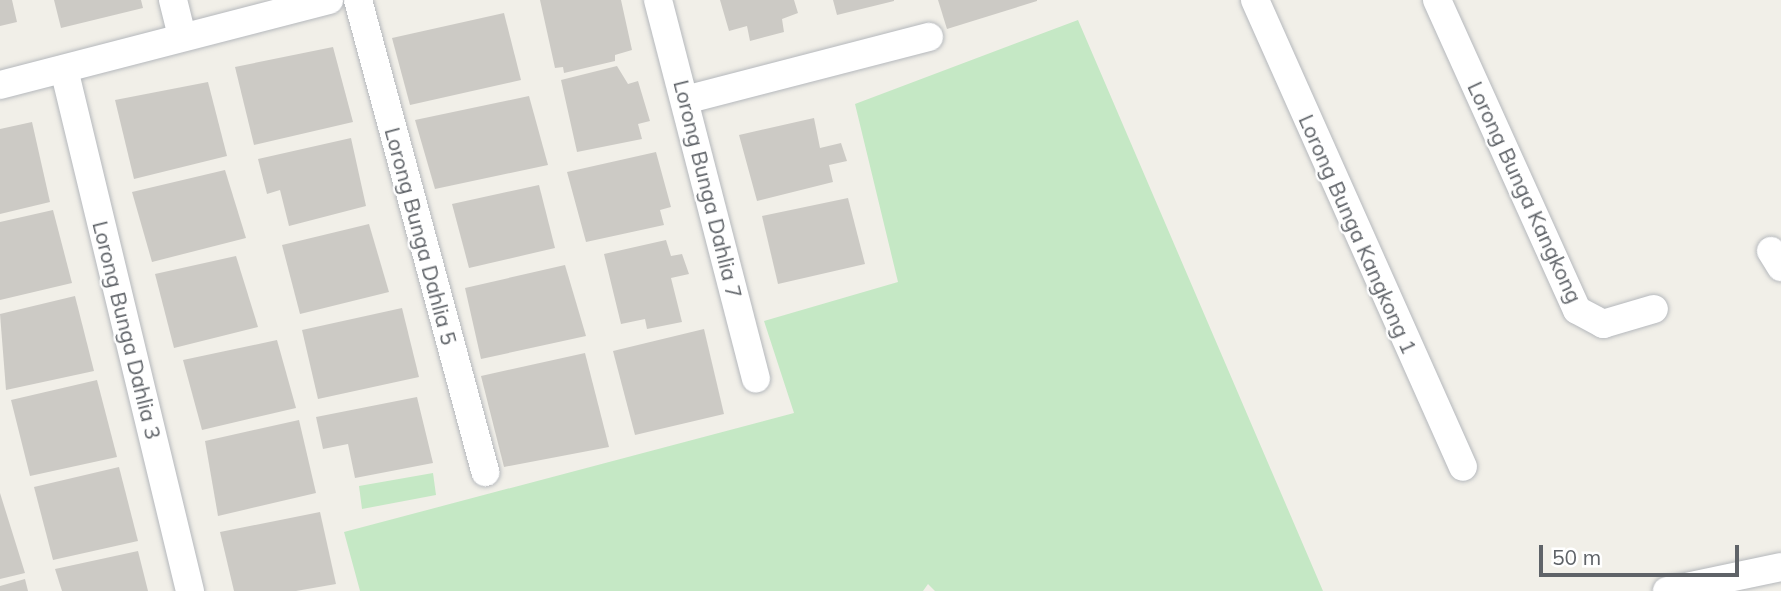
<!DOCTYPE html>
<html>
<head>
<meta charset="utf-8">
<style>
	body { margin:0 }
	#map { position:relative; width:1781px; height:591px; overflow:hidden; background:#f1efe8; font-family:Mulish,sans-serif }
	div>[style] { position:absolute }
	.green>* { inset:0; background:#c5e8c5 }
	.building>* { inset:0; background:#cccac5 }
	.roads { filter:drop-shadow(0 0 2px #b5b8bc) drop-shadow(0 0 2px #b5b8bc) }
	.minor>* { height:28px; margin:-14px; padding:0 14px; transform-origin:14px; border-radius:14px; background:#fff }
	span { translate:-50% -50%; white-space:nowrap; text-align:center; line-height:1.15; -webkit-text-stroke:5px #fff; paint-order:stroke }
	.street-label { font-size:21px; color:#5f6368 }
	.scale { position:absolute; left:1539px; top:545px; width:200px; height:32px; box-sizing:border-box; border:4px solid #5f6368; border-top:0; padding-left:9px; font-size:21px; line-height:24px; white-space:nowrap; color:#5f6368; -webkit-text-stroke:5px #fff; paint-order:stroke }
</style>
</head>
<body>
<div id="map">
	<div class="green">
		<i style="clip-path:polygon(1078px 20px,1323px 591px,935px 591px,928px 584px,923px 591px,360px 591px,344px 532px,794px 413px,764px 321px,898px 282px,855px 104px)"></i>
		<i style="clip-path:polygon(433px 473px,436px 495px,362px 509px,359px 486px)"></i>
	</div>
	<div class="building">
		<i style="clip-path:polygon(0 0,12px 0,17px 22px,0 26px)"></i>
		<i style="clip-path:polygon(54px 0,141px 0,143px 8px,61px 28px)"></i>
		<i style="clip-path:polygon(540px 0,621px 0,632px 50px,615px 55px,615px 61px,564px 73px,563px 67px,555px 68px)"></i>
		<i style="clip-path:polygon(720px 0,794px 0,798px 13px,782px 19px,784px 32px,750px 41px,747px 26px,729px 31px)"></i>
		<i style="clip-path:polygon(833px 0,894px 0,894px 1px,837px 15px)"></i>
		<i style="clip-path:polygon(938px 0,1037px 0,1037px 1px,947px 29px)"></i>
		<i style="clip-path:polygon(504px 13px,521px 80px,410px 105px,392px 38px)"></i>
		<i style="clip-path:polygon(333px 47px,353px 122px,254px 145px,235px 67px)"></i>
		<i style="clip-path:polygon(617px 66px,628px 84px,638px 81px,650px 121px,638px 124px,642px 139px,577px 152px,561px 80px)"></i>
		<i style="clip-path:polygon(208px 82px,227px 156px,134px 179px,115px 100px)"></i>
		<i style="clip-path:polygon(529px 96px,548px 165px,435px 189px,415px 120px)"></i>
		<i style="clip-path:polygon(814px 118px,820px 148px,841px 143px,847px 161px,829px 165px,833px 182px,757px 201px,739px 135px)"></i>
		<i style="clip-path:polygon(32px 122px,50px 202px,0 214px,0 129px)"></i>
		<i style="clip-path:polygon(351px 138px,366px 206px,289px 226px,280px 190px,267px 194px,258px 159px)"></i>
		<i style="clip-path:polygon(656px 152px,671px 207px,660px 210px,664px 225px,586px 242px,567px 172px)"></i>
		<i style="clip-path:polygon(225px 170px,246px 238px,152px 262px,132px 192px)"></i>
		<i style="clip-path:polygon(539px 185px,555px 248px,469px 268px,452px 204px)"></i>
		<i style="clip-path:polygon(848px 198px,865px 264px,778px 284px,762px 216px)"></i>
		<i style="clip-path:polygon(53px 210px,72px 283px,0 300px,0 222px)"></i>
		<i style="clip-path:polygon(369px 224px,389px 292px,300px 314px,282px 245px)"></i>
		<i style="clip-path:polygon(666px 240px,671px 256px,682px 254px,689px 274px,671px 278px,682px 322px,647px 329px,645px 319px,621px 324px,604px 254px)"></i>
		<i style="clip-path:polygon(236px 256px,258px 327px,174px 348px,155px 274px)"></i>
		<i style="clip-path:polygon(565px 265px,586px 336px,481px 359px,465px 288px)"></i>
		<i style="clip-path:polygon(75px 296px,94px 371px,6px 390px,0 314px)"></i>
		<i style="clip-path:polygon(402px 308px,419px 377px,318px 399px,302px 330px)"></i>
		<i style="clip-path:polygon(704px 329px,724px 414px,635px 435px,613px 351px)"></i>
		<i style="clip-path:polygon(277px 340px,296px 408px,202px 430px,183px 360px)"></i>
		<i style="clip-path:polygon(585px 353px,609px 447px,504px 467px,481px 376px)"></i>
		<i style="clip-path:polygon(97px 380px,117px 457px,30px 476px,11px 400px)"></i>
		<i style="clip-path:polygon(417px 397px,433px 463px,355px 478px,348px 444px,323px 449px,316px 417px)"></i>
		<i style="clip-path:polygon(299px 420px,316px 493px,218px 516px,205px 441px)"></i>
		<i style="clip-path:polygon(119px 467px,138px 541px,53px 560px,34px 487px)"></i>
		<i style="clip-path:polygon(0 493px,25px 573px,0 579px)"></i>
		<i style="clip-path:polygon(320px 512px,336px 584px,296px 591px,234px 591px,220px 532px)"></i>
		<i style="clip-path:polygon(138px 551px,148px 591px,62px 591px,55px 569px)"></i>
		<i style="clip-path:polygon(25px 579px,28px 591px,0 591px,0 586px)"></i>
	</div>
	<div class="roads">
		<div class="minor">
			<i style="left:173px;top:0;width:38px;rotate:76deg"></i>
			<i style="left:358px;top:0;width:489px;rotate:74.9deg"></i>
			<i style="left:658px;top:0;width:391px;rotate:75.5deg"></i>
			<i style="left:1255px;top:0;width:511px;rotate:65.99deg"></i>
			<i style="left:1437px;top:0;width:340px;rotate:65.7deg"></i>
			<i style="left:1577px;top:310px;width:30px;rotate:28deg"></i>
			<i style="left:1603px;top:324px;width:53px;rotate:-16.4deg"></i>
			<i style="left:64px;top:69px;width:537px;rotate:76.43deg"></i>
			<i style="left:0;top:85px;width:340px;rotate:-14.5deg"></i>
			<i style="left:685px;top:100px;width:252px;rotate:-14.5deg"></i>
			<i style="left:1771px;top:251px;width:19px;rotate:58deg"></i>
			<i style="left:1667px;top:591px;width:116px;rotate:-11.9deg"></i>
		</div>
	</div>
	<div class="street-label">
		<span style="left:708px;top:189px;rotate:76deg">Lorong Bunga Dahlia 7</span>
		<span style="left:1525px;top:192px;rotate:65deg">Lorong Bunga Kangkong</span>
		<span style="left:1358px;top:234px;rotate:66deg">Lorong Bunga Kangkong 1</span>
		<span style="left:421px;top:236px;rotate:75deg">Lorong Bunga Dahlia 5</span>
		<span style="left:127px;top:330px;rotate:76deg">Lorong Bunga Dahlia 3</span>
	</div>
	<div class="scale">50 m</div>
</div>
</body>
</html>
